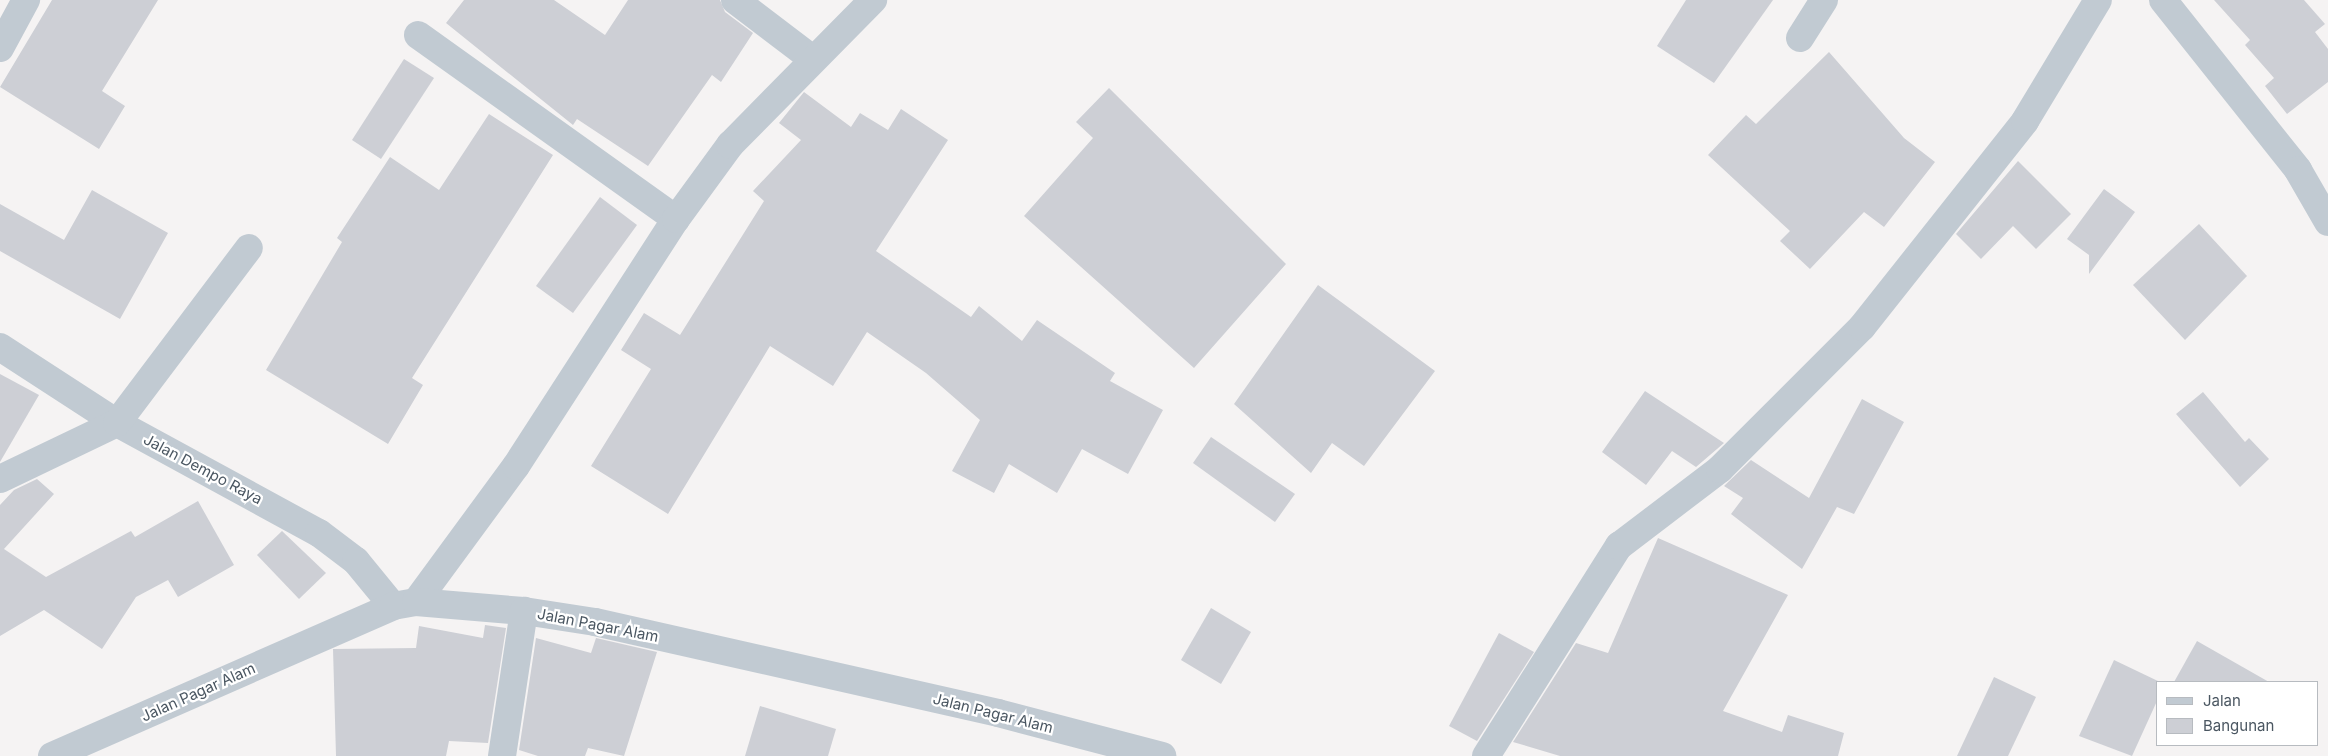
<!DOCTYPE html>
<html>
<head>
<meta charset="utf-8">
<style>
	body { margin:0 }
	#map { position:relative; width:2328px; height:756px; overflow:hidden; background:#f5f3f3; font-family:Inter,sans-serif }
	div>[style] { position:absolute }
	.building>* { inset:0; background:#cdcfd5 }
	.minor>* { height:28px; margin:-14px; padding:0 14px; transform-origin:14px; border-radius:14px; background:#c1cad2 }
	span { translate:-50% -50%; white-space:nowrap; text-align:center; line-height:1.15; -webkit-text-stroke:4.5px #fff; paint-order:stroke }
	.street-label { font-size:15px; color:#4a5661 }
	.legend { position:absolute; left:2156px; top:681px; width:162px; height:65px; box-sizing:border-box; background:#fff; border:1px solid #b7bbc0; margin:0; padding:6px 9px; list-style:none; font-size:15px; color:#4a5661 }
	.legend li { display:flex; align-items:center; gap:10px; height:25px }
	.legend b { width:25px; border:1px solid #b7bbc0 }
</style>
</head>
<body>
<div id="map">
	<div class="building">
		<i style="clip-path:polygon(52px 0,158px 0,102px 91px,125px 106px,99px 149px,0 87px)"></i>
		<i style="clip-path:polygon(464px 0,554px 0,605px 35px,628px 0,720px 0,725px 12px,753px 33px,721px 82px,712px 75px,648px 166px,577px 119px,573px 125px,446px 23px)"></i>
		<i style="clip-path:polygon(1686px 0,1773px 0,1714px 83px,1657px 46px)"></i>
		<i style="clip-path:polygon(2214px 0,2304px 0,2325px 24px,2315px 32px,2328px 49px,2328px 82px,2287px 114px,2265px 86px,2274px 78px,2245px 45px,2250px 40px)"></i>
		<i style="clip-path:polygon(1829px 52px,1904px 138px,1935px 162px,1884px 227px,1864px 212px,1810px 269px,1780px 241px,1790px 231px,1708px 155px,1746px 115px,1756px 124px)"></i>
		<i style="clip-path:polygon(404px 59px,434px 78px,381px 159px,352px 140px)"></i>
		<i style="clip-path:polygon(1109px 88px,1286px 264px,1194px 368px,1024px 216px,1093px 138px,1076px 122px)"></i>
		<i style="clip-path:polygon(804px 92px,851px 127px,860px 113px,888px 130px,901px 109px,948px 140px,876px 251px,971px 317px,979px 306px,1022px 341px,1037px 320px,1115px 373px,1110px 381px,1163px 410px,1128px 474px,1082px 449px,1057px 493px,1009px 464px,994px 493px,952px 471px,980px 420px,926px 373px,867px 332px,833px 386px,770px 346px,668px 514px,591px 466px,651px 369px,621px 350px,644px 313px,680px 335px,764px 201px,753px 191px,801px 140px,779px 123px)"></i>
		<i style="clip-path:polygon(489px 114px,553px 155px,412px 378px,423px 385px,388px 444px,266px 370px,342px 242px,337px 238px,390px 157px,439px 190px)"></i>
		<i style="clip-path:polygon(2018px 161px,2071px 214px,2036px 249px,2013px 226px,1981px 259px,1956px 234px)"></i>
		<i style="clip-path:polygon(2104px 189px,2135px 212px,2089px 274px,2089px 255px,2067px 239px)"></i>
		<i style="clip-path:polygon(92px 190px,168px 233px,120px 319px,0 251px,0 204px,64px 240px)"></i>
		<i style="clip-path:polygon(600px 197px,637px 225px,573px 313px,536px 286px)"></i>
		<i style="clip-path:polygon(2199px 224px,2247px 276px,2185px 340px,2133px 285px)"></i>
		<i style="clip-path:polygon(1318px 285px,1435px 371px,1364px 466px,1332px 443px,1311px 473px,1234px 404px)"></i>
		<i style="clip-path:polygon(0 374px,39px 395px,0 462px)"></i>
		<i style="clip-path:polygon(1645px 391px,1724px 443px,1696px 467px,1672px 451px,1646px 485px,1602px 452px)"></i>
		<i style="clip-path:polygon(2203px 392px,2245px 442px,2249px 438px,2269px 459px,2240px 487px,2176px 414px)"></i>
		<i style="clip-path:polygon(1862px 399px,1904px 422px,1854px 514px,1837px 507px,1802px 569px,1731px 514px,1743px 498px,1724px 486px,1751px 460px,1809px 498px)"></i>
		<i style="clip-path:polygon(1211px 437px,1295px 494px,1275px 522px,1193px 463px)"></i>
		<i style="clip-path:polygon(37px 479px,54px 494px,4px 549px,46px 577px,131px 531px,135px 537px,198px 501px,234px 565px,178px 597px,168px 580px,136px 597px,102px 649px,44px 610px,0 636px,0 505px,14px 490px)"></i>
		<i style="clip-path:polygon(282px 531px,326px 573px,299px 599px,257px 555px)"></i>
		<i style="clip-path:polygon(1658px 538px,1788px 595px,1723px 711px,1782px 732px,1788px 715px,1844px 733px,1838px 756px,1560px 756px,1513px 742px,1576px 643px,1608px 653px)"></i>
		<i style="clip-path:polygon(1211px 608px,1251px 632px,1221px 684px,1181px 660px)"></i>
		<i style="clip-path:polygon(485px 625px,506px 628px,488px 743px,449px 741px,446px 756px,336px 756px,333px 649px,416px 648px,419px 626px,483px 638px)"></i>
		<i style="clip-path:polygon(1499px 633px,1534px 652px,1477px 741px,1449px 726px)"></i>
		<i style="clip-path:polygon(536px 638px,591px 653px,596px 638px,657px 652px,624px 756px,588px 748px,585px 756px,538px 756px,519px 750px)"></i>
		<i style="clip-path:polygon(2197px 641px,2269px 682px,2174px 682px)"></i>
		<i style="clip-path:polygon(2114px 660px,2160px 682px,2157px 701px,2132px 756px,2079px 736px)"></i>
		<i style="clip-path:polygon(1994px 677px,2036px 697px,2008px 756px,1957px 756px)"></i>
		<i style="clip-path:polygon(760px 706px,836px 729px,828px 756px,745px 756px)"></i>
	</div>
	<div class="minor">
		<i style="left:735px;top:0;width:96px;rotate:37.3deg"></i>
		<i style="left:2163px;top:0;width:217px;rotate:51.5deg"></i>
		<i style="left:2298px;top:170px;width:60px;rotate:60deg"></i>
		<i style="left:418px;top:35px;width:317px;rotate:35.5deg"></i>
		<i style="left:1800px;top:38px;width:45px;rotate:-57.7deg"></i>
		<i style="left:0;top:48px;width:55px;rotate:-61.6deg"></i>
		<i style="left:0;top:347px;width:140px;rotate:33deg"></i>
		<i style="left:117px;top:423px;width:230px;rotate:28.6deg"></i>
		<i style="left:319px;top:533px;width:46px;rotate:37.1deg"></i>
		<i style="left:356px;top:561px;width:58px;rotate:50.6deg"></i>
		<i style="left:0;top:479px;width:130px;rotate:-25.6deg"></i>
		<i style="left:117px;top:423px;width:219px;rotate:-53deg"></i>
		<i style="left:416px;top:602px;width:169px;rotate:-53.7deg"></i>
		<i style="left:516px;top:466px;width:294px;rotate:-57.1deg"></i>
		<i style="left:676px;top:219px;width:92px;rotate:-53.9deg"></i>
		<i style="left:730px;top:145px;width:204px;rotate:-45.4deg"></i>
		<i style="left:52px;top:756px;width:373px;rotate:-23.7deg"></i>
		<i style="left:393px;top:606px;width:23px;rotate:-10deg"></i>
		<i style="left:416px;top:602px;width:108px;rotate:4.8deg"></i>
		<i style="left:524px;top:611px;width:72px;rotate:8.8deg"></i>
		<i style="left:595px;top:622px;width:413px;rotate:12.7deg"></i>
		<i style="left:998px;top:713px;width:170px;rotate:14.7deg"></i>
		<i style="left:502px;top:756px;width:147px;rotate:-81.4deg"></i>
		<i style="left:1486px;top:756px;width:249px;rotate:-57.7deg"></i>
		<i style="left:1619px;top:546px;width:127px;rotate:-37.3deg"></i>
		<i style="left:1720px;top:469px;width:201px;rotate:-45deg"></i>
		<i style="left:1862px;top:327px;width:263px;rotate:-51.6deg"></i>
		<i style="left:2025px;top:121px;width:141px;rotate:-58.9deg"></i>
	</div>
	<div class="street-label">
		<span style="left:203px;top:469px;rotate:28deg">Jalan Dempo Raya</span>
		<span style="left:598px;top:625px;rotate:11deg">Jalan Pagar Alam</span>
		<span style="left:198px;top:692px;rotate:-24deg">Jalan Pagar Alam</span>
		<span style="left:993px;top:713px;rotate:14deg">Jalan Pagar Alam</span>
	</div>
	<ul class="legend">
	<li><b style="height:6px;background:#c1cad2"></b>Jalan</li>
	<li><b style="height:14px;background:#cdcfd5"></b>Bangunan</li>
	</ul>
</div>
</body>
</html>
